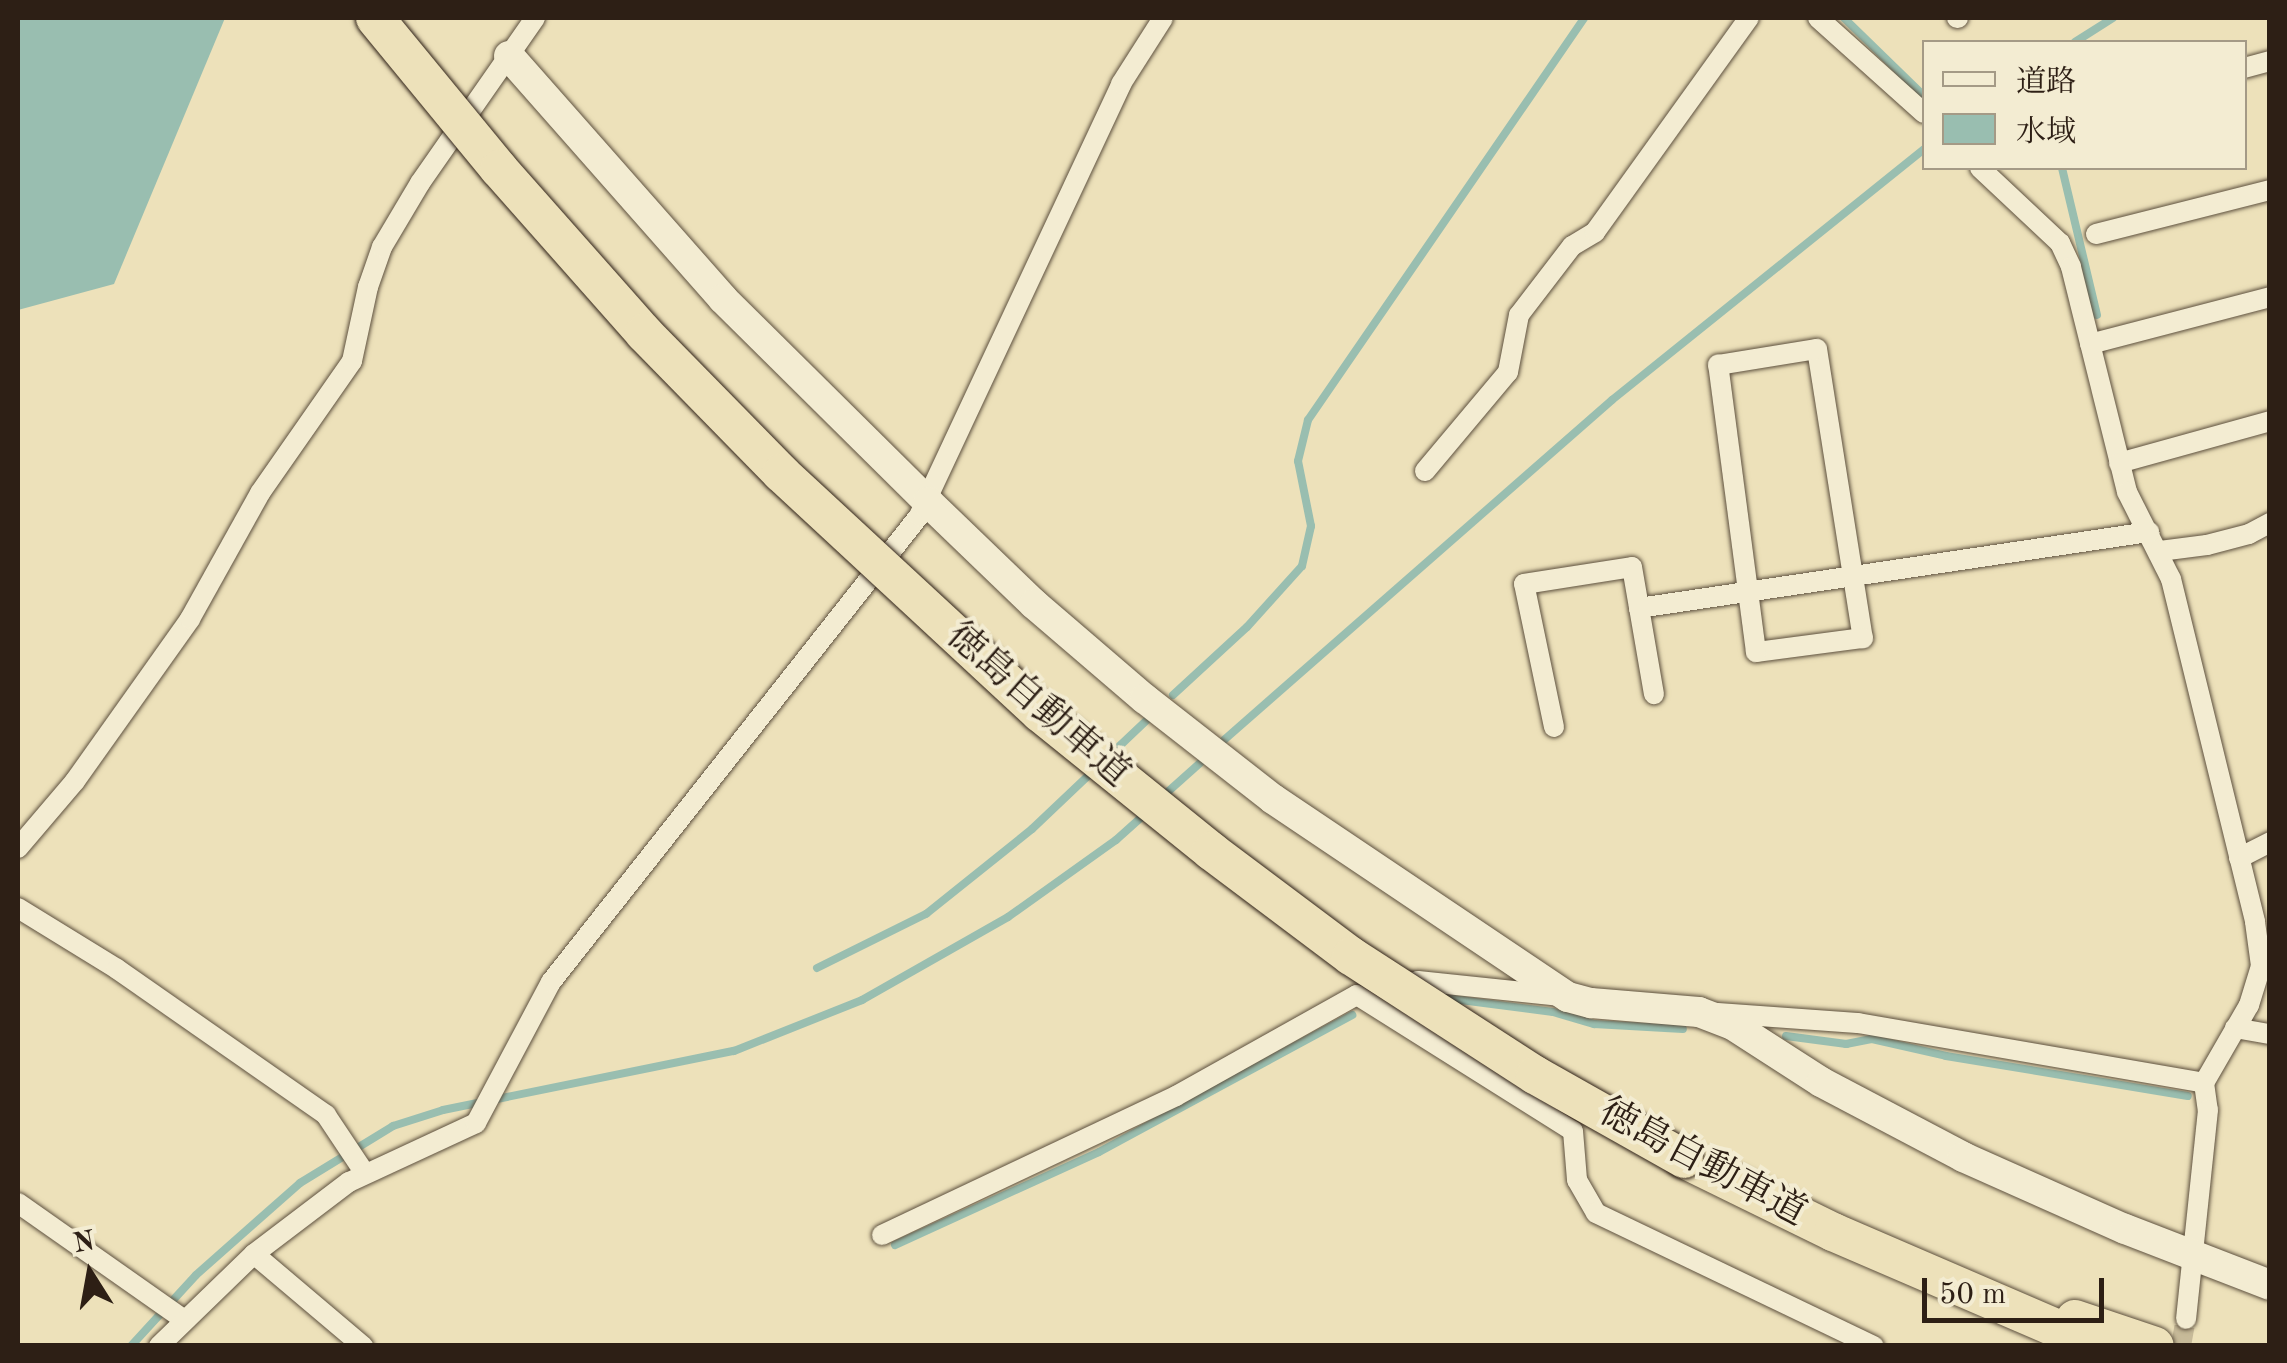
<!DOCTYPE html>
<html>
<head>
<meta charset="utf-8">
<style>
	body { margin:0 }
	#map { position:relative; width:2287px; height:1363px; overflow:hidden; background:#ede1ba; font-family:"Old Standard TT","Noto Serif JP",serif }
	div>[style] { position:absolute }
	.water>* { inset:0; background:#99beb0 }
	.stream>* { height:8px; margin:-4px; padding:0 4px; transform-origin:4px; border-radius:4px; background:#99beb0 }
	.street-tunnel>* { height:20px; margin-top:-10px; transform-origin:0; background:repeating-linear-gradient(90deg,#c7ba99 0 20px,transparent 0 30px) }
	.roads { filter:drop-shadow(0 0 2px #5d503e) drop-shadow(0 0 2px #5d503e) }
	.street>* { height:20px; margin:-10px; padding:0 10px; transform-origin:10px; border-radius:10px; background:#f3ecd2 }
	.secondary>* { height:30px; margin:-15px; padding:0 15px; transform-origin:15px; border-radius:15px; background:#f3ecd2 }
	.highway>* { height:38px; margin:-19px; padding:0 19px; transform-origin:19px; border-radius:19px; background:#ede1ba }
	.bridges { filter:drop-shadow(0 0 2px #2d1f15) drop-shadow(0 0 2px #2d1f15) }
	.highway-bridge>* { height:38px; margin:-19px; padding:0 19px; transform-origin:19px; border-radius:19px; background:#ede1ba }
	span { translate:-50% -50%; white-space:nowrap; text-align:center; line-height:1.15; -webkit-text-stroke:8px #f3ecd2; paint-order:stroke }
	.street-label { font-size:38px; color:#2d1f15 }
	.frame { position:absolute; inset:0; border:20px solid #2d1f15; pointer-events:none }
	.legend { position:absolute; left:1922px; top:40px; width:325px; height:130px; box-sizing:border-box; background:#f3ecd2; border:2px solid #a49a86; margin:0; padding:12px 18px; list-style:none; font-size:30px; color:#2d1f15 }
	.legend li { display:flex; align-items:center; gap:20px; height:50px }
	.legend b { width:50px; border:2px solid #a49a86 }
	.north { position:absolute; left:40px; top:1223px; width:100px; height:100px; -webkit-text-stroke:8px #f3ecd2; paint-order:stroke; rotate:349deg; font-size:28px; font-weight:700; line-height:40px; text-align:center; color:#2d1f15 }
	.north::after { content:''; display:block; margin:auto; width:35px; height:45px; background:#2d1f15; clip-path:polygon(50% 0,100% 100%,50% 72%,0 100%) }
	.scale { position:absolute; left:1922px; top:1278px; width:182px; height:45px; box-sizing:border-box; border:5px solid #2d1f15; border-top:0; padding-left:12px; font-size:30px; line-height:35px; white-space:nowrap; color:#2d1f15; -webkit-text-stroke:8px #f3ecd2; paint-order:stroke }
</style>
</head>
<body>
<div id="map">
	<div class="water">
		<i style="clip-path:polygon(18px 18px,225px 18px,114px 284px,18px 310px)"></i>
	</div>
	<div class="stream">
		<i style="left:1844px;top:18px;width:112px;rotate:44.3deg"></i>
		<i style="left:2075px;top:42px;width:45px;rotate:-32.3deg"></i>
		<i style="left:2062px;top:168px;width:151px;rotate:76.6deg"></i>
		<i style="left:1173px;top:695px;width:100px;rotate:-42.6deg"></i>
		<i style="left:1247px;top:627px;width:82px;rotate:-48deg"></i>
		<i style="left:1302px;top:566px;width:41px;rotate:-77.3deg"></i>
		<i style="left:1311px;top:526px;width:66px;rotate:-101.3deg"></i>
		<i style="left:1298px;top:461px;width:42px;rotate:-76.3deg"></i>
		<i style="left:1308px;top:420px;width:488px;rotate:-55.5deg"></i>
		<i style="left:1224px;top:740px;width:516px;rotate:-41.23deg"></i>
		<i style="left:1612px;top:400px;width:400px;rotate:-38.8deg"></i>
		<i style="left:1110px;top:755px;width:51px;rotate:-43.4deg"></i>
		<i style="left:1162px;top:797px;width:51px;rotate:-41.8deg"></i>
		<i style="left:817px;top:968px;width:122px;rotate:-26.4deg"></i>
		<i style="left:926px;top:914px;width:136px;rotate:-38.7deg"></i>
		<i style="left:1032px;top:829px;width:83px;rotate:-43.5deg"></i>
		<i style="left:1445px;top:998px;width:109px;rotate:7.4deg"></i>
		<i style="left:1553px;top:1012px;width:43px;rotate:16.3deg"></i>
		<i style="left:1594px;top:1024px;width:89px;rotate:3.2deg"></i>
		<i style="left:1786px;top:1036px;width:61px;rotate:7.6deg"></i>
		<i style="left:1846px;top:1044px;width:26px;rotate:-11deg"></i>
		<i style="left:1872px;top:1039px;width:76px;rotate:12.9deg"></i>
		<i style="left:1946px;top:1056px;width:245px;rotate:9.4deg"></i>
		<i style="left:895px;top:1245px;width:224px;rotate:-24.5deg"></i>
		<i style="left:1099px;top:1152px;width:288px;rotate:-28.4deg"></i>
		<i style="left:131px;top:1346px;width:96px;rotate:-47.5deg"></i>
		<i style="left:196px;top:1275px;width:139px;rotate:-41.5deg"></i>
		<i style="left:300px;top:1183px;width:109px;rotate:-31.5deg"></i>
		<i style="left:393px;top:1126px;width:52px;rotate:-17.7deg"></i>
		<i style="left:443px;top:1110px;width:297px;rotate:-11.5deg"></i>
		<i style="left:734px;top:1051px;width:138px;rotate:-21.7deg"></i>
		<i style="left:862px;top:1000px;width:168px;rotate:-29.6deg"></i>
		<i style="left:1008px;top:917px;width:133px;rotate:-35.5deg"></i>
		<i style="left:1116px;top:840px;width:39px;rotate:-42deg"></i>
	</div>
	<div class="street-tunnel">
		<i style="left:2181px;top:1346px;width:27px;rotate:-80deg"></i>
	</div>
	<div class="roads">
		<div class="street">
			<i style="left:1818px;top:18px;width:142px;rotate:41.9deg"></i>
			<i style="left:1957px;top:18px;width:1px"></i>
			<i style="left:2244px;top:68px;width:27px;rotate:-15deg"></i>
			<i style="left:1980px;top:168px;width:110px;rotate:43.2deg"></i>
			<i style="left:2060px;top:243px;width:26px;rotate:65deg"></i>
			<i style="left:2071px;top:267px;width:232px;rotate:76deg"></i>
			<i style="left:2127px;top:492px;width:97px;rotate:63.2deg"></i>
			<i style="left:2171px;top:579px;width:353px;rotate:76.2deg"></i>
			<i style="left:2255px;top:922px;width:44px;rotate:82.2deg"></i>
			<i style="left:2261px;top:966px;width:41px;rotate:107.1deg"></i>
			<i style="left:2249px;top:1005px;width:90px;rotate:120deg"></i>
			<i style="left:2204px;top:1083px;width:27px;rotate:82deg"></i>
			<i style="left:2208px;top:1110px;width:210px;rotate:96deg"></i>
			<i style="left:2096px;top:234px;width:179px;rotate:-14.2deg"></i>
			<i style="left:2090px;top:344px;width:186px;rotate:-14.6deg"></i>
			<i style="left:1817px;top:349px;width:293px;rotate:81deg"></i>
			<i style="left:1863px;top:638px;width:108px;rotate:172.5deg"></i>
			<i style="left:1756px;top:652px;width:290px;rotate:-97.5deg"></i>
			<i style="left:1718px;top:365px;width:100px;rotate:-9.2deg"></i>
			<i style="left:2119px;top:463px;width:157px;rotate:-15.5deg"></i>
			<i style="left:1425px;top:471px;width:129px;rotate:-50deg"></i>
			<i style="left:1508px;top:372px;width:58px;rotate:-79.1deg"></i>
			<i style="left:1519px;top:315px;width:87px;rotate:-52.5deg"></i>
			<i style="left:1572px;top:246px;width:27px;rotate:-31deg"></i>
			<i style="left:1595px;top:232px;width:264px;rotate:-54.3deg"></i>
			<i style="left:2160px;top:551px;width:47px;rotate:-7.3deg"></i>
			<i style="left:2207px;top:545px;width:43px;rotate:-14.7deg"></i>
			<i style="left:2249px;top:534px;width:24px;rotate:-28deg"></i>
			<i style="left:1639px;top:608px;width:516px;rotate:-8.48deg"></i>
			<i style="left:1554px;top:727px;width:146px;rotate:-101.8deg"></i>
			<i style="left:1524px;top:584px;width:109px;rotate:-8.9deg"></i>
			<i style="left:1632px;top:567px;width:129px;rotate:80.2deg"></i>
			<i style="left:18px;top:848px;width:88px;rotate:-49.6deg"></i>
			<i style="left:75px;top:781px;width:199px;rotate:-54.6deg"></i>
			<i style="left:190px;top:619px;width:144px;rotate:-60.9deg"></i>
			<i style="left:260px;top:493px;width:161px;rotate:-55.1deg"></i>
			<i style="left:352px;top:361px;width:76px;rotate:-77.8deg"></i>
			<i style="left:368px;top:287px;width:42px;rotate:-70.7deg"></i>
			<i style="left:382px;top:247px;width:74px;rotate:-59.3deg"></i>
			<i style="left:420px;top:183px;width:201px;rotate:-55.1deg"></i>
			<i style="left:2239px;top:858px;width:35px;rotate:-27deg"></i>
			<i style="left:18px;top:908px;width:116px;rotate:31.6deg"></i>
			<i style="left:117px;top:969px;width:255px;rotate:34.9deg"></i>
			<i style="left:326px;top:1115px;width:69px;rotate:56.3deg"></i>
			<i style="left:1401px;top:985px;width:17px;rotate:-13deg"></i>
			<i style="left:1418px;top:981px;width:144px;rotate:6deg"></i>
			<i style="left:1717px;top:1013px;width:141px;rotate:4.1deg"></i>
			<i style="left:1858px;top:1023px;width:351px;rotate:9.8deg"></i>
			<i style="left:2235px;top:1028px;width:36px;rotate:10deg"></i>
			<i style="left:18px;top:1203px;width:202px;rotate:35.1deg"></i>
			<i style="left:882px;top:1235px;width:325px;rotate:-25.3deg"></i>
			<i style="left:1176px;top:1096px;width:207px;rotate:-29.2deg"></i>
			<i style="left:1357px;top:995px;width:255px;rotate:32.2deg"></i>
			<i style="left:1573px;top:1131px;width:49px;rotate:85.3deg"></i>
			<i style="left:1577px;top:1180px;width:38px;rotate:60deg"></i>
			<i style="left:1596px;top:1213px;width:308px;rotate:25.6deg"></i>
			<i style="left:254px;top:1254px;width:143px;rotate:40.2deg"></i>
			<i style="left:159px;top:1346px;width:132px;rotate:-44.1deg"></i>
			<i style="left:254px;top:1254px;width:119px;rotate:-37.2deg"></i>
			<i style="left:349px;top:1182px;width:140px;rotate:-24.9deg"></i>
			<i style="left:476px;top:1123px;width:160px;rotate:-62deg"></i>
			<i style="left:551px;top:982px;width:594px;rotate:-51.7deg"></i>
			<i style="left:919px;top:516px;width:477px;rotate:-64.9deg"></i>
			<i style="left:1121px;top:84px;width:78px;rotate:-57.5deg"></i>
		</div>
		<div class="secondary">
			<i style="left:509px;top:56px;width:324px;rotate:48.6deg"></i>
			<i style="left:723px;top:299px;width:289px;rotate:44.7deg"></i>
			<i style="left:928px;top:502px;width:147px;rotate:43.9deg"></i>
			<i style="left:1034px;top:604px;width:146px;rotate:40.6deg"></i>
			<i style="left:1145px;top:699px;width:162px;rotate:38deg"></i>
			<i style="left:1273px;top:799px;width:355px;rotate:33.9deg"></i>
			<i style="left:1568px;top:997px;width:24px;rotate:15deg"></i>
			<i style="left:1591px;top:1003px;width:108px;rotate:4.8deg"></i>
			<i style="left:1699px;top:1012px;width:34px;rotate:21deg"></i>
			<i style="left:1731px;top:1024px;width:107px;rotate:32.8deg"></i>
			<i style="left:1821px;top:1082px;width:161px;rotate:27.8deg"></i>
			<i style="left:1963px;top:1157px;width:177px;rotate:24deg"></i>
			<i style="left:2125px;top:1229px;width:155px;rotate:21.1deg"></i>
		</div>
		<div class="highway">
			<i style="left:1684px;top:1159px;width:166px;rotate:26.1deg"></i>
			<i style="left:1833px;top:1232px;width:288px;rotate:23.3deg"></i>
			<i style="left:2075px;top:1319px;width:84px;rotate:18.6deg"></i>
		</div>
	</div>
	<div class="bridges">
		<div class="highway-bridge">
			<i style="left:375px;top:18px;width:195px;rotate:50.6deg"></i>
			<i style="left:499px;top:169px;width:219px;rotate:48.5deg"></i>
			<i style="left:644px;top:333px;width:196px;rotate:45.6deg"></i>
			<i style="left:781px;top:473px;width:353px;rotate:42.8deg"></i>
			<i style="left:1040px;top:713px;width:220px;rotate:38.9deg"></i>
			<i style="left:1211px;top:851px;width:175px;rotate:36.9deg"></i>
			<i style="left:1351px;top:956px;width:219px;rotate:32.9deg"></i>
			<i style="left:1535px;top:1075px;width:171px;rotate:29.4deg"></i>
		</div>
	</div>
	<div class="street-label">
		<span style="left:1037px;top:706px;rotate:41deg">徳島自動車道</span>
		<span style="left:1702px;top:1164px;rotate:28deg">徳島自動車道</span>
	</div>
	<div class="frame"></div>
	<ul class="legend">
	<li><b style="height:12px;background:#f3ecd2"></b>道路</li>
	<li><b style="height:28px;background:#99beb0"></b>水域</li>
	</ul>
	<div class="north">N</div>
	<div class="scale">50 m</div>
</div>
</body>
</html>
